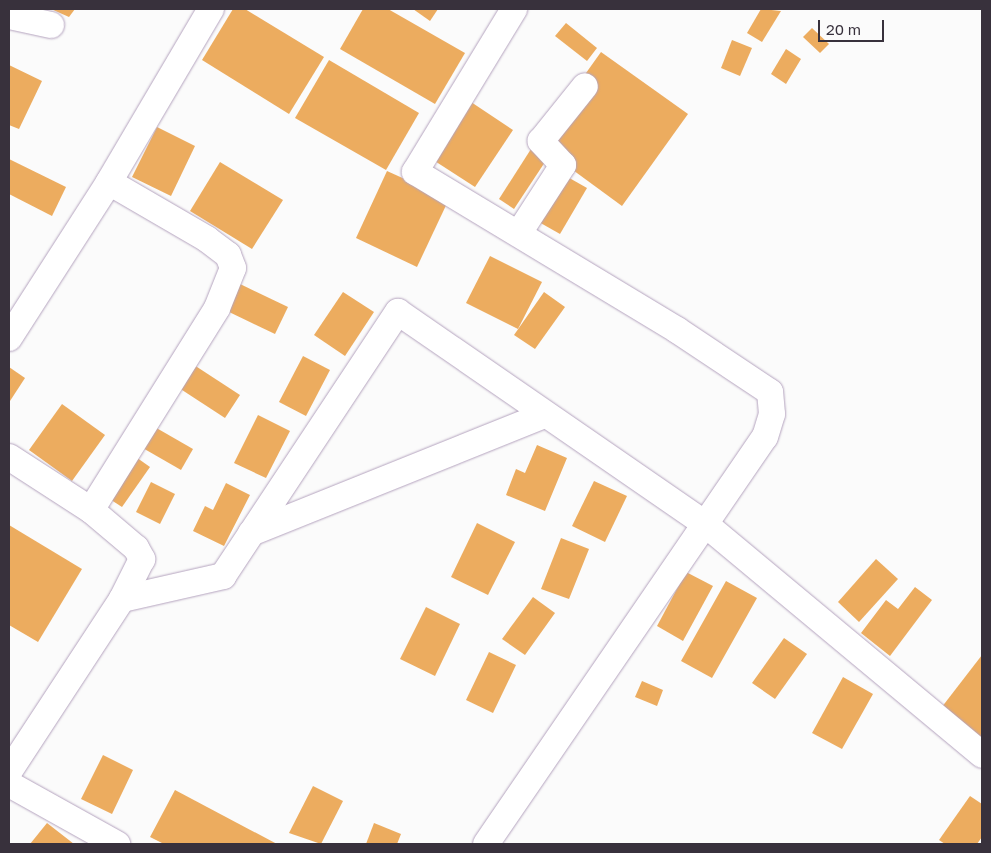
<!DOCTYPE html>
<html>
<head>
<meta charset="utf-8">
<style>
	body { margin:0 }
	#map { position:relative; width:991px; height:853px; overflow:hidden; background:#fbfbfb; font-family:"Golos Text",sans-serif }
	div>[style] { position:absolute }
	.building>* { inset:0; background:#ecac5f }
	.roads { filter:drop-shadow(0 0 1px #b4a3be) drop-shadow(0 0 1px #b4a3be) }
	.minor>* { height:26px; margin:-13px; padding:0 13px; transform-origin:13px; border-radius:13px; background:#fff }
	span { translate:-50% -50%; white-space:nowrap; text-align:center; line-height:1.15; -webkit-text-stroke:4px #fbfbfb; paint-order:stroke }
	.frame { position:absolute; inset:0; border:10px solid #38313c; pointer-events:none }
	.scale { position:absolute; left:818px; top:20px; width:66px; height:22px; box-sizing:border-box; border:2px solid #38313c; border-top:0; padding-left:6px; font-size:15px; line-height:18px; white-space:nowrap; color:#38313c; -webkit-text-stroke:4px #fbfbfb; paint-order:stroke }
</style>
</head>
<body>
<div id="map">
	<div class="building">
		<i style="clip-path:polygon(51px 9px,75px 9px,69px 17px)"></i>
		<i style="clip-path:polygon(233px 9px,245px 9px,324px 57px,289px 114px,202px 60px)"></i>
		<i style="clip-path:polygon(363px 9px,388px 9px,465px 53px,435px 104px,340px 49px)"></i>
		<i style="clip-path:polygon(413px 9px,438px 9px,430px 21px)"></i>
		<i style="clip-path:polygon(761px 9px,781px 11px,762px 42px,747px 33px)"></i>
		<i style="clip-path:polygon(566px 23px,597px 48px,587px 61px,555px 36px)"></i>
		<i style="clip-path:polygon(812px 28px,829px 44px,820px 53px,803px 37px)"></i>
		<i style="clip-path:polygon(732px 40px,752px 48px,740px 76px,721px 68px)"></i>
		<i style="clip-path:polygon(786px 49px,801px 59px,786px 84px,771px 74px)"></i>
		<i style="clip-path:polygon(601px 52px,688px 114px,622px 206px,536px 143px)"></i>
		<i style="clip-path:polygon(329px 60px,419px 113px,386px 170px,295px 118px)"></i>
		<i style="clip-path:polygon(9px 65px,42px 81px,19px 129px,9px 125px)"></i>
		<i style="clip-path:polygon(465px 98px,513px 130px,475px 187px,427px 156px)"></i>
		<i style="clip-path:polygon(157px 127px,195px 146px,171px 196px,132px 177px)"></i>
		<i style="clip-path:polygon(531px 149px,547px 159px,514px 209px,499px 199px)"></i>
		<i style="clip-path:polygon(9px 159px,66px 187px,52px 216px,9px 194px)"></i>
		<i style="clip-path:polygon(220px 162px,283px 200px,252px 249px,190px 211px)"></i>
		<i style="clip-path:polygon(387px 171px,449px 199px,417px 267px,356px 238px)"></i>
		<i style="clip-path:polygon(557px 171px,587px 188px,560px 234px,530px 217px)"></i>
		<i style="clip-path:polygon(490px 256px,542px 282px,518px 329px,466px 303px)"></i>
		<i style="clip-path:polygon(238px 283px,288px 307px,275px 334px,225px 310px)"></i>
		<i style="clip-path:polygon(343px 292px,374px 312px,345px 356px,314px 335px)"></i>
		<i style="clip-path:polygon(544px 292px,565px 307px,535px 349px,514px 335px)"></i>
		<i style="clip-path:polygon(303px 356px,330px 370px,306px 416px,279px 402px)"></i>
		<i style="clip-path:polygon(194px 365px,240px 395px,225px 418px,179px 388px)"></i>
		<i style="clip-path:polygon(9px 367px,25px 378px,10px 401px,9px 400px)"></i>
		<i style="clip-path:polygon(62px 404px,105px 435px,72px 481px,29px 450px)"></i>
		<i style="clip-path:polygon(258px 415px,290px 431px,266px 478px,234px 463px)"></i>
		<i style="clip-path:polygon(153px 426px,193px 449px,181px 470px,141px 447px)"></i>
		<i style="clip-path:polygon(537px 445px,567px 458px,545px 511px,506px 495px,516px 469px,525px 473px)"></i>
		<i style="clip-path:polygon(133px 455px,150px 467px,122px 507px,105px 496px)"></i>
		<i style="clip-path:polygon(594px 481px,627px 496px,605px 542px,572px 526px)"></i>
		<i style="clip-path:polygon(151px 482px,175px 494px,160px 524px,136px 512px)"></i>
		<i style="clip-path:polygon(226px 483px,250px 495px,224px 546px,193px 531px,205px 506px,213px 510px)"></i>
		<i style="clip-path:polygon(477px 523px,515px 542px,488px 595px,451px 577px)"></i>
		<i style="clip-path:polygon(9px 525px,82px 569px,38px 642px,9px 625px)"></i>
		<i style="clip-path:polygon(561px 538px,589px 549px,569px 599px,541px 589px)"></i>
		<i style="clip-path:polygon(876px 559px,898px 579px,859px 622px,838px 602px)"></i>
		<i style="clip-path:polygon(686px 572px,713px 586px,683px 641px,657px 626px)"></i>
		<i style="clip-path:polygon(726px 581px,757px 598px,712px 678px,681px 661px)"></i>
		<i style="clip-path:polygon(915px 587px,932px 600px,890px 656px,861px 633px,886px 600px,898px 609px)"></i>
		<i style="clip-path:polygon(533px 597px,555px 613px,525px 655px,502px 639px)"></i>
		<i style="clip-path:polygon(426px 607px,460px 624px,435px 676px,400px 659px)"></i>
		<i style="clip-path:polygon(784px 638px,807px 654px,775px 699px,752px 683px)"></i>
		<i style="clip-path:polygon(489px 652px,516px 665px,493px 713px,466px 700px)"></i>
		<i style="clip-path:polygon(982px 655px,982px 742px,938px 712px)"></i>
		<i style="clip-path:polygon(843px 677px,873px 694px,842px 749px,812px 733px)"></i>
		<i style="clip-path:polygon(642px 681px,663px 690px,657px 706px,635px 697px)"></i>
		<i style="clip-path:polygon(103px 755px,133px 770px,112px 814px,81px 799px)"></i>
		<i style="clip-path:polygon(313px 786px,343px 801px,321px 844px,289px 833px)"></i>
		<i style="clip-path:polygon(175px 790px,277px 844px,164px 844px,150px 837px)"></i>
		<i style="clip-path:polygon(970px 796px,982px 804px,982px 837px,977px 844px,945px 844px,939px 840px)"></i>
		<i style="clip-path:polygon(47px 823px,74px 844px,30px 844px)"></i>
		<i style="clip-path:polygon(374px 823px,401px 834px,397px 844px,366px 844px)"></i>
	</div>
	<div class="roads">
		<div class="minor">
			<i style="left:9px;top:16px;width:43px;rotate:12.1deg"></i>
			<i style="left:519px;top:233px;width:81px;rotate:-57.1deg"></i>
			<i style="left:563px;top:165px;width:33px;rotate:-133deg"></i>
			<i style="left:541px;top:141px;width:70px;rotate:-51.3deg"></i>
			<i style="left:9px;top:338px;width:185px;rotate:-57.3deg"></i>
			<i style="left:109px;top:182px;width:201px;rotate:-59.5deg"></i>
			<i style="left:9px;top:457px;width:98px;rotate:32.9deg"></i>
			<i style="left:91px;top:510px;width:59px;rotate:40.2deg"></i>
			<i style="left:136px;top:548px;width:13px;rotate:61deg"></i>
			<i style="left:142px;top:559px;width:45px;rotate:116.6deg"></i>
			<i style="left:122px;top:599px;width:207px;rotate:123.2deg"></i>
			<i style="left:91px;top:510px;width:238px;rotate:-58deg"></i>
			<i style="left:217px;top:308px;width:43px;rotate:-68.2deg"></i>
			<i style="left:233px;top:268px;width:14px;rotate:-111deg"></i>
			<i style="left:228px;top:255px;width:26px;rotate:-143deg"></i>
			<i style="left:207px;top:239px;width:113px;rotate:-149.8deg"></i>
			<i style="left:251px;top:533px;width:317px;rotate:-21.9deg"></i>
			<i style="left:122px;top:599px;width:104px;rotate:-12.8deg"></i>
			<i style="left:223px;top:576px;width:317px;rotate:-56.5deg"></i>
			<i style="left:398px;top:312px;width:372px;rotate:34.6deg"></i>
			<i style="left:704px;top:523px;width:362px;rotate:39.8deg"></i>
			<i style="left:9px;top:784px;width:124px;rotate:29.1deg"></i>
			<i style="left:486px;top:844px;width:493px;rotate:-55.6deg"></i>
			<i style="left:765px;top:437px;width:24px;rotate:-73deg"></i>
			<i style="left:772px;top:414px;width:22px;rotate:-95deg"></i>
			<i style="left:770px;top:392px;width:112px;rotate:-146.3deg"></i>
			<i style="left:677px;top:330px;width:306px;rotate:-148.9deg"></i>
			<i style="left:415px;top:172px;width:191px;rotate:-58.7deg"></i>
		</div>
	</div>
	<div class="frame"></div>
	<div class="scale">20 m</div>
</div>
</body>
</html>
